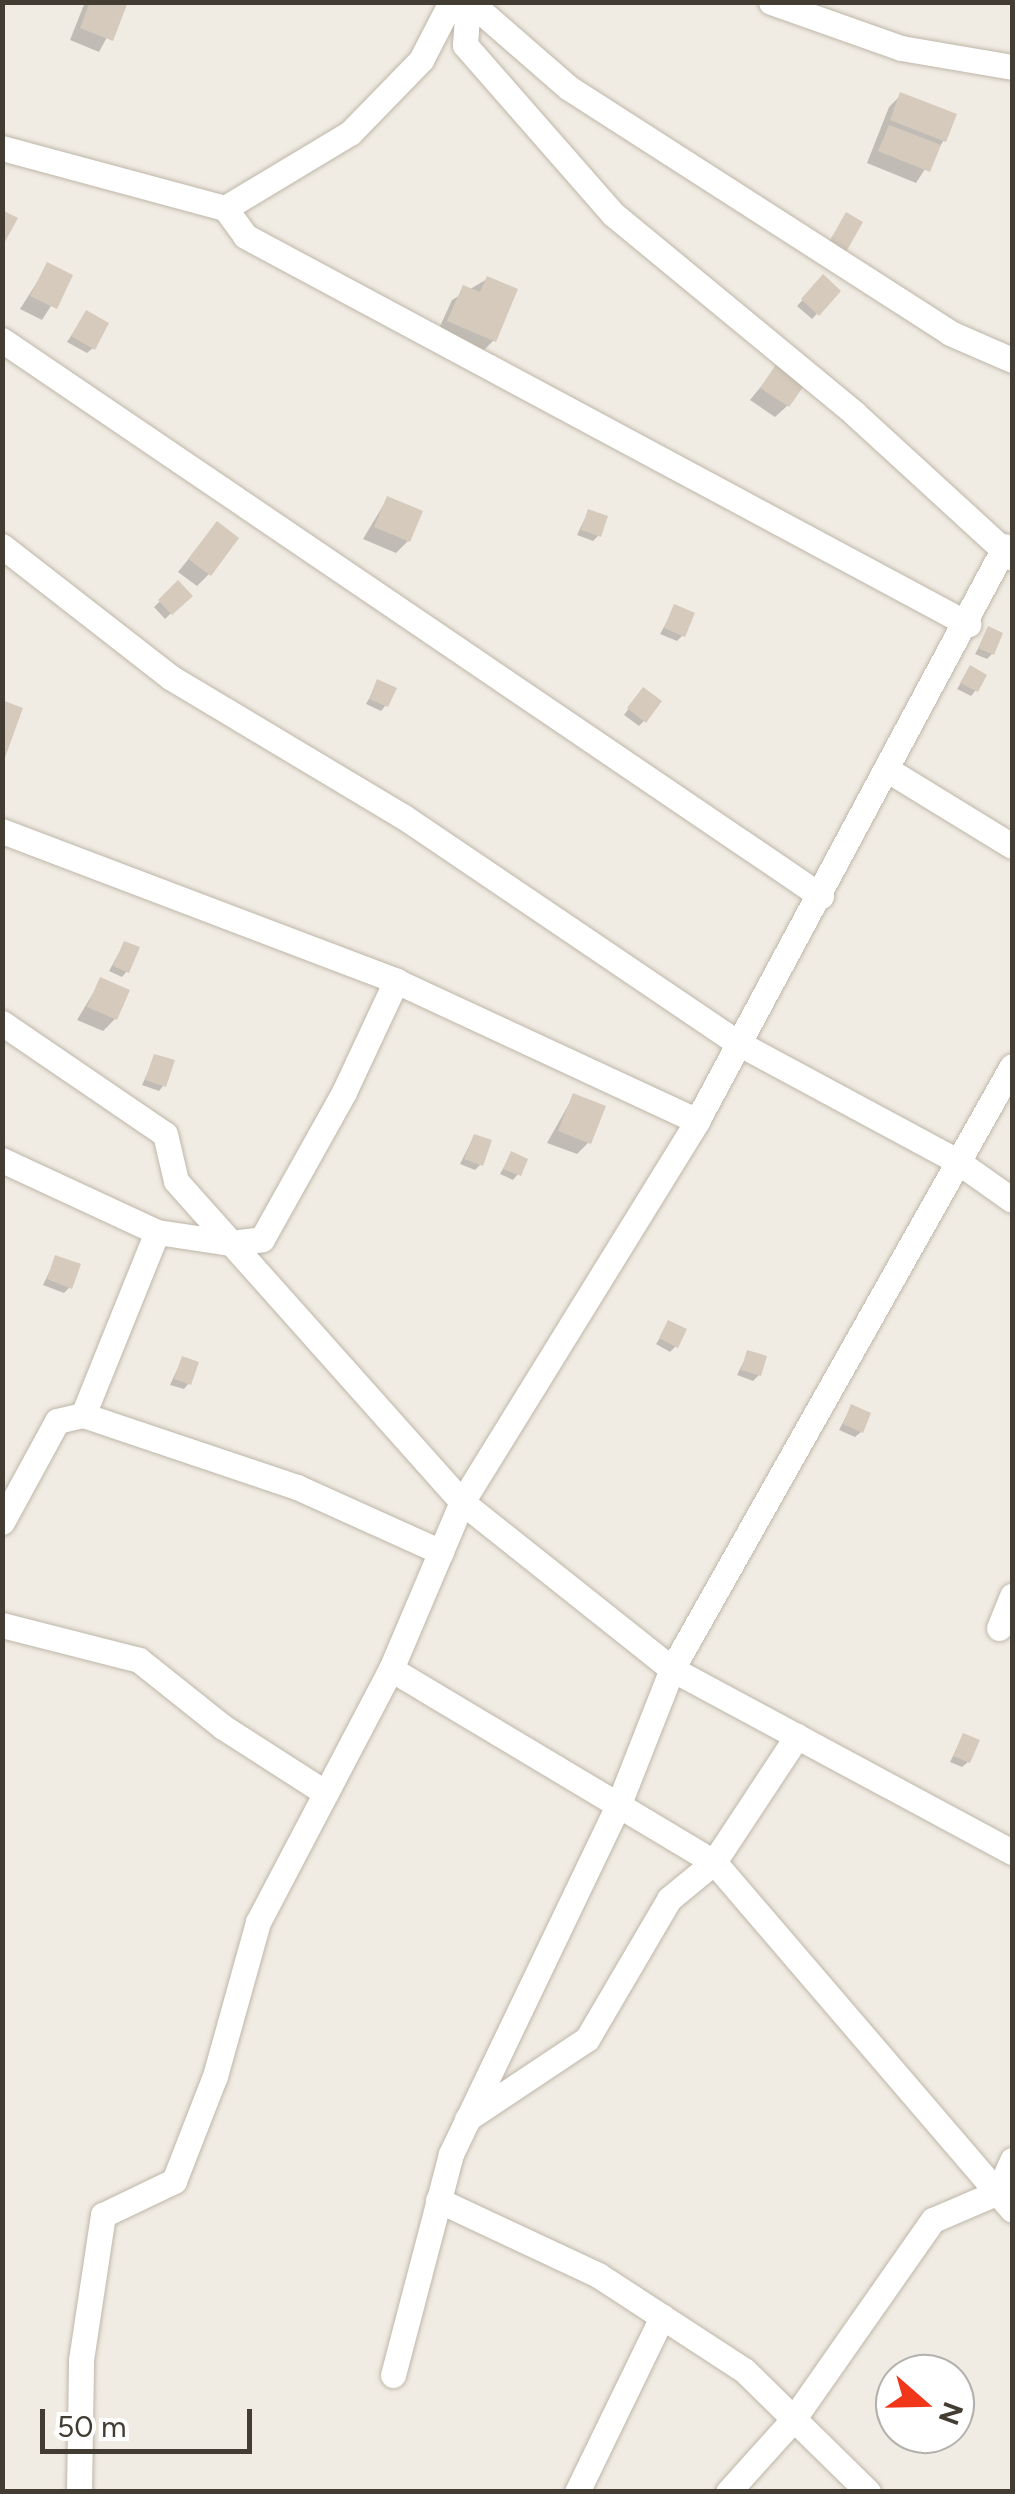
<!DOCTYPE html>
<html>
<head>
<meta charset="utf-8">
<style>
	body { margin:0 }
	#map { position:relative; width:1015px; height:2494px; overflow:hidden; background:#f1ece3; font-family:Figtree,sans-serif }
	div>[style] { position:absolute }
	.shadow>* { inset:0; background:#0003 }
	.building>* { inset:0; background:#d5cabc }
	.roads { filter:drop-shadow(0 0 2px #beb6a9) drop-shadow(0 0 2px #beb6a9) }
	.street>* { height:25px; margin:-12.5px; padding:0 12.5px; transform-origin:12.5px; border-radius:12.5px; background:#fff }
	span { translate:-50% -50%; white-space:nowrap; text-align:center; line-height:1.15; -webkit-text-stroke:8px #fff; paint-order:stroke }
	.frame { position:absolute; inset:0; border:5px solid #423c33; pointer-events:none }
	.north { position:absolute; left:875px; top:2354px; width:100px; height:100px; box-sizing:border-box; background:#fff; border:2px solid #b3b1ad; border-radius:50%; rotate:110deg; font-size:28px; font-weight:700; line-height:40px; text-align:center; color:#423c33 }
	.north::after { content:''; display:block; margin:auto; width:35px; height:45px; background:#f1371a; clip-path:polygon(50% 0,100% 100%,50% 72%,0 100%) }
	.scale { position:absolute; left:40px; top:2409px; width:212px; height:45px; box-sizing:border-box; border:5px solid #423c33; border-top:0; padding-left:12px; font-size:30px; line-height:35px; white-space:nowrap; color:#423c33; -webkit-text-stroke:8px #fff; paint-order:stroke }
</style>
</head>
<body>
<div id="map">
	<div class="shadow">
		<i style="clip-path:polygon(85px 2px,126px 2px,99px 52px,70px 40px)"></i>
		<i style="clip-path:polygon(901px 95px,944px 140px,916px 183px,867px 163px,889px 107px)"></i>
		<i style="clip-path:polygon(48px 265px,70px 276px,42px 320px,20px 309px)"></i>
		<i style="clip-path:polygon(823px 278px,838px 291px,812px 319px,797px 306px)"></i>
		<i style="clip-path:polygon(487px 279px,494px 340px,482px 352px,437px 333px,452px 300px)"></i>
		<i style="clip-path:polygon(86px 313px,93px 348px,87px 353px,67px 342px)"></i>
		<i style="clip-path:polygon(780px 363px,787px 406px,775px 417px,750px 400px)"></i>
		<i style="clip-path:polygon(387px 499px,408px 541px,396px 553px,363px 539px)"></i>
		<i style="clip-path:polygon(588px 512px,598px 536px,593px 541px,577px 535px)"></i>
		<i style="clip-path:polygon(217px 524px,209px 574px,197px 586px,178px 572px)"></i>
		<i style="clip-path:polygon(178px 584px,189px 596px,165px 619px,154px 607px)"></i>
		<i style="clip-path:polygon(675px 607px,683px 635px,677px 641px,660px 634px)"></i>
		<i style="clip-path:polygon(989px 629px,992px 654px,987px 659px,975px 654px)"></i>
		<i style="clip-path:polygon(970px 668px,976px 690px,971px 696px,957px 689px)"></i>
		<i style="clip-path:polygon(378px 682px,386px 705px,381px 711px,366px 704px)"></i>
		<i style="clip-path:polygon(638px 696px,644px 721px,639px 726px,624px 715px)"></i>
		<i style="clip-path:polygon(124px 944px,127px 971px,122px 977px,109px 971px)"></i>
		<i style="clip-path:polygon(101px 980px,115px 1019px,103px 1031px,77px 1020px)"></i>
		<i style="clip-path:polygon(155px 1056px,164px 1085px,159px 1091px,142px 1085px)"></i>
		<i style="clip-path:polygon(574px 1095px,589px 1142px,577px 1154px,547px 1143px)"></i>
		<i style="clip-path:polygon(474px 1136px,480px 1165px,475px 1170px,460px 1164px)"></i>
		<i style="clip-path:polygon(511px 1154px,518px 1174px,513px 1180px,500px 1174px)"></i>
		<i style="clip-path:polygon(56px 1258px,70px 1287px,64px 1293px,43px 1285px)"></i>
		<i style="clip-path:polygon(669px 1323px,676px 1346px,670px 1352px,656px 1344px)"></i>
		<i style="clip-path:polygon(748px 1353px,759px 1375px,753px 1381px,737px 1375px)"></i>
		<i style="clip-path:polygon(182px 1359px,189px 1383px,184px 1389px,170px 1385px)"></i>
		<i style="clip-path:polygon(851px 1407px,861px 1432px,855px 1437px,839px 1430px)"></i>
		<i style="clip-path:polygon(963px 1736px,968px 1762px,962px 1767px,950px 1762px)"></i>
	</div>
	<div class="building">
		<i style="clip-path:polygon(90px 2px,128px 2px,113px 41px,80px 28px)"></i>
		<i style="clip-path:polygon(900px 92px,957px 114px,946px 142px,890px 120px)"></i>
		<i style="clip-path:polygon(889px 125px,941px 145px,930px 172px,878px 151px)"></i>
		<i style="clip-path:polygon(2px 210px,18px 218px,2px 247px)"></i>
		<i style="clip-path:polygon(846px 212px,863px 222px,846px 252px,829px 242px)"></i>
		<i style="clip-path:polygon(47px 262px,73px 275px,57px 309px,30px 296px)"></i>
		<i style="clip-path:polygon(823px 274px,841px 291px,819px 316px,801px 299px)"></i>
		<i style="clip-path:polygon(487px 276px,518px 289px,496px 342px,447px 321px,463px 285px,480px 292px)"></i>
		<i style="clip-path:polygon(86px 310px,109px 323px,95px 350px,71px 336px)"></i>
		<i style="clip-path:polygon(779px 360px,808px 380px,789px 407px,760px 388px)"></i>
		<i style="clip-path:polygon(387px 496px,423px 511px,410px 542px,374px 527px)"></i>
		<i style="clip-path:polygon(588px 509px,608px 516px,601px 537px,581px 530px)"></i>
		<i style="clip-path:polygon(217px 521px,239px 538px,211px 576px,188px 559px)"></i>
		<i style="clip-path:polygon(178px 580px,193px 596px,172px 615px,158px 600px)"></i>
		<i style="clip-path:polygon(674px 604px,695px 613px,685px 637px,664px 628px)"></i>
		<i style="clip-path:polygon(988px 626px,1003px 633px,994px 655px,978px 648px)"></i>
		<i style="clip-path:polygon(970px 665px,987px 675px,978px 692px,960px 683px)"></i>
		<i style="clip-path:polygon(377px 679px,397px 688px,388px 707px,369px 699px)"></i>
		<i style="clip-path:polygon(643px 687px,662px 701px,646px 723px,627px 708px)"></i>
		<i style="clip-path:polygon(2px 700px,23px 708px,3px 763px,2px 763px)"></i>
		<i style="clip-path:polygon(124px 941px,140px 947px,129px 973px,113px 966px)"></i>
		<i style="clip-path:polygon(100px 977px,130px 990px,117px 1020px,87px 1007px)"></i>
		<i style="clip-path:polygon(154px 1054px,175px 1060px,166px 1087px,145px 1080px)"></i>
		<i style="clip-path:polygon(573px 1093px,606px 1106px,591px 1144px,558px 1131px)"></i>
		<i style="clip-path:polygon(474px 1134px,492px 1140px,483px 1166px,464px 1159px)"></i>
		<i style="clip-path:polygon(511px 1151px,528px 1159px,521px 1176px,503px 1169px)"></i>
		<i style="clip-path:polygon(55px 1255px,81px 1264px,72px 1289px,47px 1279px)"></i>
		<i style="clip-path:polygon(668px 1320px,687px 1329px,678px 1348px,659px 1338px)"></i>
		<i style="clip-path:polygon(747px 1350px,767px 1356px,761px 1376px,741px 1370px)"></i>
		<i style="clip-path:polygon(182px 1356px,199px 1362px,191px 1385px,174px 1379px)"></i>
		<i style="clip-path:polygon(851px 1404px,871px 1413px,863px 1433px,843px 1424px)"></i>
		<i style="clip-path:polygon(963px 1733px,980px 1740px,970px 1763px,953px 1756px)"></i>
	</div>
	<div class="roads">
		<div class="street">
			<i style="left:468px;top:2px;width:43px;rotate:94deg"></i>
			<i style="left:465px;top:45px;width:225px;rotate:48.8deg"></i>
			<i style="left:613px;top:214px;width:313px;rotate:39.5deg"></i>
			<i style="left:854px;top:413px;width:214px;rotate:42.5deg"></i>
			<i style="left:470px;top:2px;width:131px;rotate:41deg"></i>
			<i style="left:569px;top:88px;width:453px;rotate:32.7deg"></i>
			<i style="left:950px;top:333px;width:68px;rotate:23.5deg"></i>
			<i style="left:771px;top:2px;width:138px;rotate:19.5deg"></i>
			<i style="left:901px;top:48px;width:113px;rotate:9.7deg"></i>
			<i style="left:2px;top:148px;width:231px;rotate:15.1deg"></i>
			<i style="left:225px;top:208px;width:34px;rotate:54deg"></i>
			<i style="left:245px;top:236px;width:821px;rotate:28.22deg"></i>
			<i style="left:225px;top:208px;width:146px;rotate:-31deg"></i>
			<i style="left:350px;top:133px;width:102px;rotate:-45.8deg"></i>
			<i style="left:421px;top:60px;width:65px;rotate:-62.7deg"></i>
			<i style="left:2px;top:340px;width:990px;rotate:34.17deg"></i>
			<i style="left:2px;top:546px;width:213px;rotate:37.9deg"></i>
			<i style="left:170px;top:677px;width:273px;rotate:30.9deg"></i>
			<i style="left:404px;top:817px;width:403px;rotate:34.1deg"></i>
			<i style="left:738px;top:1043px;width:249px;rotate:28.3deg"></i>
			<i style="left:957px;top:1161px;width:67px;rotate:35.3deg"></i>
			<i style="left:888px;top:770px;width:145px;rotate:31.5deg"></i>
			<i style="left:2px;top:831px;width:422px;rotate:20.8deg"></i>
			<i style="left:396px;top:981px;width:332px;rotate:24.9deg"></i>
			<i style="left:2px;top:1023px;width:197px;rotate:34.3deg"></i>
			<i style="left:165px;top:1134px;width:48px;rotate:76.8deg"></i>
			<i style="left:176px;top:1181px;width:430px;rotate:48.3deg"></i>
			<i style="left:462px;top:1502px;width:268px;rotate:38.5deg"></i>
			<i style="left:672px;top:1669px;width:386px;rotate:28.3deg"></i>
			<i style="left:2px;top:1160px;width:171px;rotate:24.9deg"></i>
			<i style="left:83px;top:1415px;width:226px;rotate:18.6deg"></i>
			<i style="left:297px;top:1487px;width:158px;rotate:24.3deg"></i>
			<i style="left:2px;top:1522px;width:115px;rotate:-61.4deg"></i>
			<i style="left:57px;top:1421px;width:27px;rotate:-13deg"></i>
			<i style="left:83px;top:1415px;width:197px;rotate:-68deg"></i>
			<i style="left:157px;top:1232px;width:75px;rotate:8.5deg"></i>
			<i style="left:231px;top:1243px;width:31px;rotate:-7deg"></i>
			<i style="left:262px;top:1239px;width:168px;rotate:-60.8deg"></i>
			<i style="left:344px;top:1092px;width:123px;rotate:-64.9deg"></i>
			<i style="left:2px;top:1625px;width:141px;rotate:14.3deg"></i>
			<i style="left:139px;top:1660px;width:107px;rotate:38.6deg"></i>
			<i style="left:223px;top:1727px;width:122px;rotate:32.7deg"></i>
			<i style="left:999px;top:1628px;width:35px;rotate:-68deg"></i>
			<i style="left:391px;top:1669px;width:376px;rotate:30.9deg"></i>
			<i style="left:714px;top:1862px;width:458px;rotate:49.4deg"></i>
			<i style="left:467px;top:2119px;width:144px;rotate:-33.7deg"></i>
			<i style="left:587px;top:2039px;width:162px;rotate:-59.6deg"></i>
			<i style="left:669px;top:1899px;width:58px;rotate:-39.4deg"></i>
			<i style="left:714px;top:1862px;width:151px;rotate:-56.6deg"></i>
			<i style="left:438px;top:2200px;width:177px;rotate:25.1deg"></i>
			<i style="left:598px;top:2275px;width:174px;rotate:33.1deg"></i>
			<i style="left:744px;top:2370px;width:174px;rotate:44.5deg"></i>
			<i style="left:393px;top:2375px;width:228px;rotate:-75.3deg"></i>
			<i style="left:451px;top:2154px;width:386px;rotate:-64.4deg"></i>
			<i style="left:618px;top:1806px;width:147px;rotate:-68.5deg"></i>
			<i style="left:672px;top:1669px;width:692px;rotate:-60.58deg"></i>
			<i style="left:79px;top:2492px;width:132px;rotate:-89.1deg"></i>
			<i style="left:81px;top:2360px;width:147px;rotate:-81.4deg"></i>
			<i style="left:103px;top:2215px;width:79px;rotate:-25.6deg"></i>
			<i style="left:174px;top:2181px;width:113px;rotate:-68.7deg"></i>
			<i style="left:215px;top:2076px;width:160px;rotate:-74.4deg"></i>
			<i style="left:258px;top:1922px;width:286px;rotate:-62.3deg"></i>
			<i style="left:391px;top:1669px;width:181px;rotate:-67deg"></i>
			<i style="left:462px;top:1502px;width:448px;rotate:-58.3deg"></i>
			<i style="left:697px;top:1121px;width:652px;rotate:-61.82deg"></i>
			<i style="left:577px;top:2492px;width:195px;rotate:-64.1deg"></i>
			<i style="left:728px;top:2492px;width:96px;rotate:-48deg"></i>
			<i style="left:792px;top:2421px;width:246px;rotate:-55deg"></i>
			<i style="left:933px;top:2220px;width:71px;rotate:-23.3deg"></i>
			<i style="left:998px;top:2192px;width:35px;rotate:-66deg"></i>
		</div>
	</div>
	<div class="frame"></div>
	<div class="north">N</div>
	<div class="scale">50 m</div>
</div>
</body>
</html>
